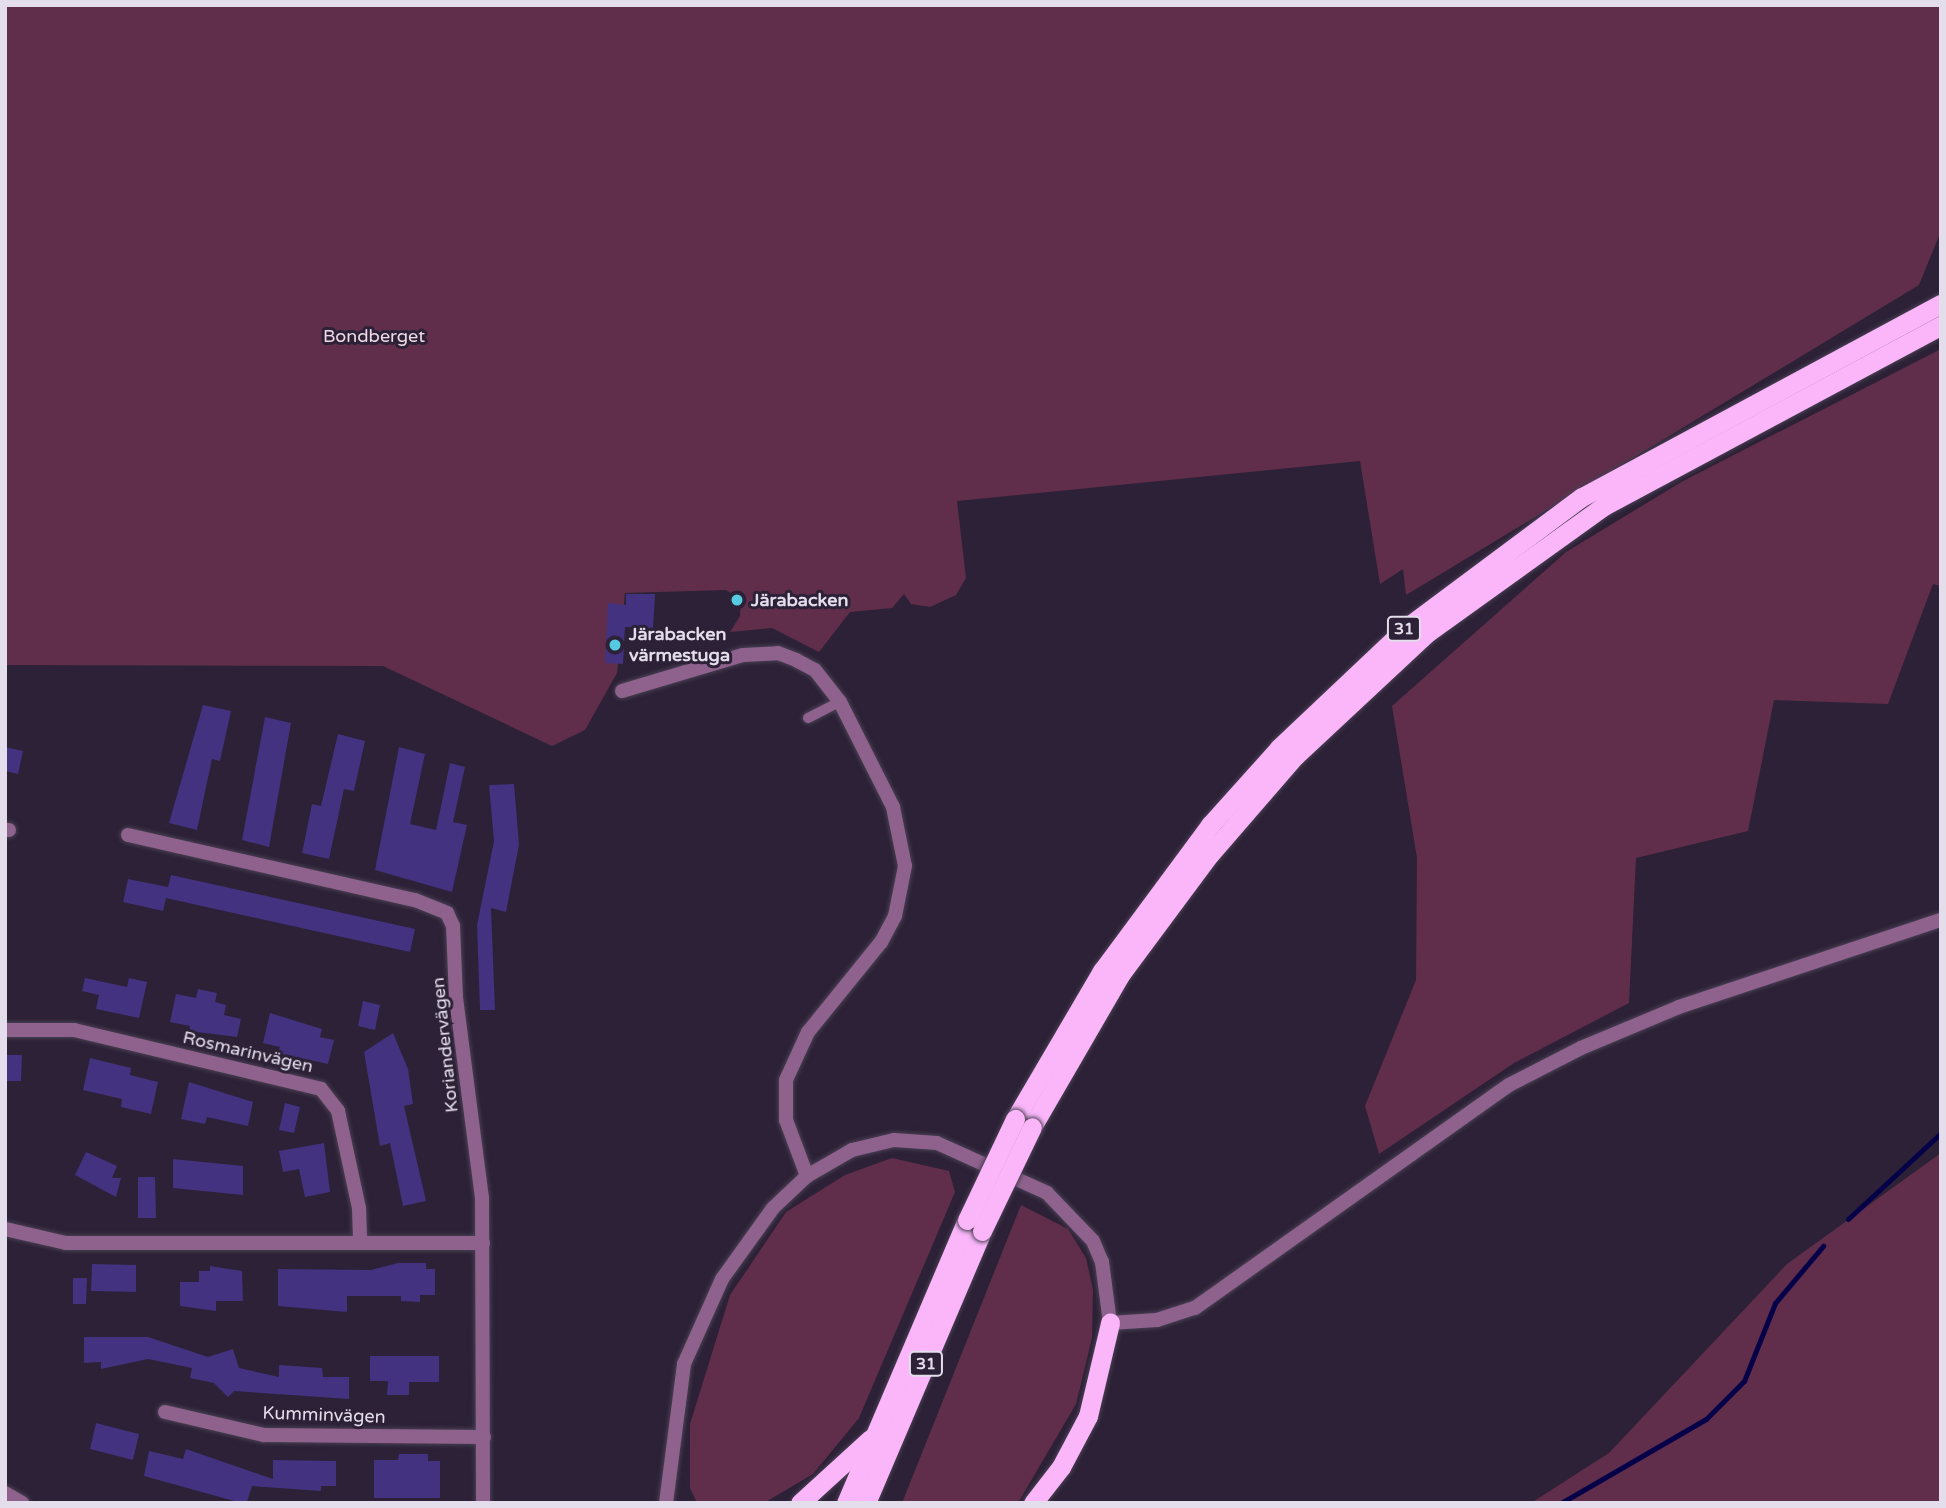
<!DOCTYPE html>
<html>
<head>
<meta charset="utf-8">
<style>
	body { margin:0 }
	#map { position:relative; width:1946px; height:1508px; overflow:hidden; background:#2c2136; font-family:"Varela Round",sans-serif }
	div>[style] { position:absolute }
	.green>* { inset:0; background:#602e4b }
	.stream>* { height:5px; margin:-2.5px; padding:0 2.5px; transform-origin:2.5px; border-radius:2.5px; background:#060049 }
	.building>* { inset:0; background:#42327f }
	.roads { filter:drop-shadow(0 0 2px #493f53) drop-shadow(0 0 2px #493f53) }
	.service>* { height:10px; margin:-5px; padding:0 5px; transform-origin:5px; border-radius:5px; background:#8e628d }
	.minor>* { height:14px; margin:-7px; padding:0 7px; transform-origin:7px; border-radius:7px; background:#8e628d }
	.tertiary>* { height:14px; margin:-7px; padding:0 7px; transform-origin:7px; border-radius:7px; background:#8e628d }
	.trunk>* { height:19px; margin:-9.5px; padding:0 9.5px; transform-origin:9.5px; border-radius:9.5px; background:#fab6f9 }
	.bridges { filter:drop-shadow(0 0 2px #493f53) drop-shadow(0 0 2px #493f53) }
	.trunk-bridge>* { height:19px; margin:-9.5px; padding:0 9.5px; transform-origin:9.5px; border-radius:9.5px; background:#fab6f9 }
	.dots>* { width:19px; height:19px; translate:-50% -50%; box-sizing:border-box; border:4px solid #2c2136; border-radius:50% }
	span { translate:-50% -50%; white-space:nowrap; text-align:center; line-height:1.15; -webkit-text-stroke:6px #2c2136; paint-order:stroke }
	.shield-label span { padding:2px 5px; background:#2c2136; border:2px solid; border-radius:5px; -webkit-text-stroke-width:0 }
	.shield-label { font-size:16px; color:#e4ddeb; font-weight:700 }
	.park-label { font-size:18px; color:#f2dae6 }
	.poi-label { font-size:18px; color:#e4ddeb; font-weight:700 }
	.left { translate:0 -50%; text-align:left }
	.street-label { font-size:18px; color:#e4ddeb }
	.frame { position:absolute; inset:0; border:7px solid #e4ddeb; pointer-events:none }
</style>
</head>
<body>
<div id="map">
	<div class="green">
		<i style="clip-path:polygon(5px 5px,1941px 5px,1941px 231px,1919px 285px,1406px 595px,1403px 569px,1380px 584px,1360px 461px,957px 501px,966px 578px,956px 595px,930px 607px,911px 604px,904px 594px,892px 608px,850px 612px,819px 652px,772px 628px,730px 632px,740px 616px,741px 599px,726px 590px,625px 593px,617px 673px,585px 730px,552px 746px,383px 666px,5px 665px)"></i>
		<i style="clip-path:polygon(1941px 349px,1941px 586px,1933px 584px,1888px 704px,1774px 700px,1748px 831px,1636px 858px,1629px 1003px,1514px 1063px,1379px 1154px,1365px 1106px,1416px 980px,1417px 858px,1392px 706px,1566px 552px,1683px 481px)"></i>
		<i style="clip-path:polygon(1941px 1153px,1941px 1503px,1531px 1503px,1609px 1453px,1787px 1264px)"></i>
		<i style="clip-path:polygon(892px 1158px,949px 1171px,955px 1192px,859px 1418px,813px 1474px,764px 1503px,697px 1503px,690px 1488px,690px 1424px,730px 1295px,786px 1212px,845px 1175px)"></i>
		<i style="clip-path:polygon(1021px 1205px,1068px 1229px,1086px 1258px,1093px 1290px,1092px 1338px,1076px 1404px,1018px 1503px,902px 1503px)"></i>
	</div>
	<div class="stream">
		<i style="left:1848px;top:1219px;width:127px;rotate:-42.8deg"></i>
		<i style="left:1561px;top:1503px;width:168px;rotate:-30.1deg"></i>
		<i style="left:1706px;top:1419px;width:54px;rotate:-45deg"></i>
		<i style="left:1744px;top:1381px;width:84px;rotate:-68.3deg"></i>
		<i style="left:1775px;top:1303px;width:75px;rotate:-49.9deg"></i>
	</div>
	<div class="building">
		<i style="clip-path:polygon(626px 594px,655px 594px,653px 628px,625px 627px,623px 664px,605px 663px,608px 603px,626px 605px)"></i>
		<i style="clip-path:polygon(203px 705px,231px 711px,220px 761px,212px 759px,197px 830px,169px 823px)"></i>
		<i style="clip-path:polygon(265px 717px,291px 723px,269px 847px,242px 840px)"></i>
		<i style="clip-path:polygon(338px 734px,365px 741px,354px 791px,344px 789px,329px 859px,302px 853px,312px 804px,321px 806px)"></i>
		<i style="clip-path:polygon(5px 747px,23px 751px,18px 774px,5px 771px)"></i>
		<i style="clip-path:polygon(399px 747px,425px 754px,410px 824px,436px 830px,450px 763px,465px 767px,453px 822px,467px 825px,452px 892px,375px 870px)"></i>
		<i style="clip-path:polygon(514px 784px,519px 845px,506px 912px,491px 908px,495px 1010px,480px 1010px,477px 925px,494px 841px,489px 785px)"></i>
		<i style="clip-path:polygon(171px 875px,415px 929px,410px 952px,166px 898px,163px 911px,123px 902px,128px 879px,168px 887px)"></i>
		<i style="clip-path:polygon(85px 978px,127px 987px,129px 978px,147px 982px,139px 1018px,96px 1009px,99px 995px,82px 991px)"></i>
		<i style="clip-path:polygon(198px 989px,217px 993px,215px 1002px,226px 1005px,224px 1015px,241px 1019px,237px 1037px,189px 1031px,190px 1026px,170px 1022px,176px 994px,196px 998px)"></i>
		<i style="clip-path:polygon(363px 1001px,380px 1005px,375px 1030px,358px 1026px)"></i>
		<i style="clip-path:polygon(270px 1013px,322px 1029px,320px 1037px,334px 1040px,328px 1064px,278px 1053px,280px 1047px,263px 1043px)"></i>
		<i style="clip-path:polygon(393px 1033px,408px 1069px,413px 1104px,404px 1106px,426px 1201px,403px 1206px,390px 1143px,380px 1146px,364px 1052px)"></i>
		<i style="clip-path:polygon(5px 1055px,22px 1055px,21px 1081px,5px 1081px)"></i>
		<i style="clip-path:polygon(90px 1058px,131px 1068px,130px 1075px,158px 1082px,151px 1114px,121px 1107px,122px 1099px,83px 1090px)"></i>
		<i style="clip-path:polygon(189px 1082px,253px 1102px,248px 1126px,207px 1117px,205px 1124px,181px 1119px)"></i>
		<i style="clip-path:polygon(285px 1103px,300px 1107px,294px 1133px,279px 1130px)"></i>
		<i style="clip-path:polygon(324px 1143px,330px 1192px,305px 1197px,299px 1169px,283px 1172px,279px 1151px)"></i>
		<i style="clip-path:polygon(86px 1152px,117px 1166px,112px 1178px,121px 1178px,116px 1197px,75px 1175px)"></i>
		<i style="clip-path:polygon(173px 1159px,243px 1166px,243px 1195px,173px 1188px)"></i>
		<i style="clip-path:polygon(138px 1177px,155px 1177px,156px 1218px,138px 1218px)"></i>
		<i style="clip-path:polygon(398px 1263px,426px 1263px,426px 1269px,435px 1269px,435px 1295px,420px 1295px,420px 1302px,401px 1301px,401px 1296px,347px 1296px,347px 1312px,278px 1306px,278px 1269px,371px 1270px)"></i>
		<i style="clip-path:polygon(92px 1264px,136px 1265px,136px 1292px,91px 1291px)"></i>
		<i style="clip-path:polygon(210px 1266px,242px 1271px,243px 1301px,216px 1301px,216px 1311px,180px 1306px,180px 1282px,199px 1282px,199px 1271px,210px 1271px)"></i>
		<i style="clip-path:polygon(73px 1278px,87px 1278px,86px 1304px,73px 1304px)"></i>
		<i style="clip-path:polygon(84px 1337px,148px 1337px,208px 1357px,233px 1349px,239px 1368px,279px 1377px,279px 1365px,322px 1368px,323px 1377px,349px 1377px,349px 1399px,234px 1391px,228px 1397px,214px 1383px,190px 1378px,192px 1368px,148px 1359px,101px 1369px,101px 1362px,84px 1363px)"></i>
		<i style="clip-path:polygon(370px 1356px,439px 1356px,439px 1382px,409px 1382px,409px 1395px,387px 1395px,388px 1381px,370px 1381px)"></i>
		<i style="clip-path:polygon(96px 1423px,139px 1434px,133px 1460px,90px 1449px)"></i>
		<i style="clip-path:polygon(186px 1449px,273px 1479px,273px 1460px,336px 1461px,336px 1486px,321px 1486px,321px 1491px,252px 1486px,247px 1502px,234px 1501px,144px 1476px,149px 1451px,183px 1459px)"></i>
		<i style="clip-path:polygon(399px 1454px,428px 1454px,428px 1461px,440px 1461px,440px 1498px,374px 1498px,374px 1460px,398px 1460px)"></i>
	</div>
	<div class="roads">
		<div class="service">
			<i style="left:808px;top:718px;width:36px;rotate:-27deg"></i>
		</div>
		<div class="minor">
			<i style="left:622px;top:691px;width:126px;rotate:-16.6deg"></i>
			<i style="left:743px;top:655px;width:35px;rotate:-3deg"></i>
			<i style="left:778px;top:653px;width:19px;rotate:21deg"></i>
			<i style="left:796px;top:660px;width:21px;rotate:28deg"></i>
			<i style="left:815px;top:670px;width:41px;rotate:52deg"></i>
			<i style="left:840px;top:702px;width:118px;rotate:63.2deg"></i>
			<i style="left:893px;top:807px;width:60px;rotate:78.5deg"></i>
			<i style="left:905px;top:866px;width:51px;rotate:101.3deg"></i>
			<i style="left:895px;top:916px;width:30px;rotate:118deg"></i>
			<i style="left:881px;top:942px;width:116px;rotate:129deg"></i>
			<i style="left:808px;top:1032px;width:53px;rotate:114.6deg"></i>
			<i style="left:786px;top:1080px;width:40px;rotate:90deg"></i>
			<i style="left:786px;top:1120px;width:60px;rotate:69.4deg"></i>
			<i style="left:5px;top:830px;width:4px"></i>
			<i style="left:128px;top:835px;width:294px;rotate:12.8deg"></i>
			<i style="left:415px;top:900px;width:35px;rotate:22deg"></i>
			<i style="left:447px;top:913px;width:14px;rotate:65deg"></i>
			<i style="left:453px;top:926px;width:72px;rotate:87.6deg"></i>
			<i style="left:456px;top:998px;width:202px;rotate:82.6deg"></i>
			<i style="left:482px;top:1198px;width:305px;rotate:89.8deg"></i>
			<i style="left:5px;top:1030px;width:69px"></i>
			<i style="left:74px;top:1030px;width:254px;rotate:13.4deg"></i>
			<i style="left:321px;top:1089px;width:28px;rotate:52deg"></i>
			<i style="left:338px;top:1111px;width:99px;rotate:77.8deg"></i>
			<i style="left:359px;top:1208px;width:35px;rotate:88deg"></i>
			<i style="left:360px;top:1243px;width:294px;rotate:180deg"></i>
			<i style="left:66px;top:1243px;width:63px;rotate:-167.1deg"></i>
			<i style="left:360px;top:1243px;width:123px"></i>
			<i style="left:1110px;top:1323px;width:47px;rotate:-3.7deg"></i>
			<i style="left:1157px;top:1320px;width:40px;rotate:-18deg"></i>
			<i style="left:1195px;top:1308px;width:385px;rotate:-35.4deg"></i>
			<i style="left:1509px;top:1085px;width:81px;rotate:-27.2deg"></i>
			<i style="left:1581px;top:1048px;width:106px;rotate:-22.7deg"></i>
			<i style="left:1679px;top:1007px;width:276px;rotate:-18.4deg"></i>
			<i style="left:165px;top:1412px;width:102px;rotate:13.1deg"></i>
			<i style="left:264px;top:1435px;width:220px;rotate:0.5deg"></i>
		</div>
		<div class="tertiary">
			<i style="left:5px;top:1493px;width:20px;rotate:30deg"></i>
			<i style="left:666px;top:1503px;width:140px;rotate:-82.6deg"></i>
			<i style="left:684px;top:1364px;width:93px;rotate:-65.9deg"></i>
			<i style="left:722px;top:1279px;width:87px;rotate:-54.3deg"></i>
			<i style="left:773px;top:1208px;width:47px;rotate:-43.3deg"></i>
			<i style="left:807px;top:1176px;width:52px;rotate:-30deg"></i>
			<i style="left:852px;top:1150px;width:43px;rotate:-13.4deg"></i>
			<i style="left:894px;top:1140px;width:43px;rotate:4deg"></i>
			<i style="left:937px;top:1143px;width:121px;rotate:24.4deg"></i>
			<i style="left:1047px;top:1193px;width:66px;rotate:46.2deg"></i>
			<i style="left:1093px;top:1241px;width:23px;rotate:67deg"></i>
			<i style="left:1102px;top:1262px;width:62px;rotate:82.5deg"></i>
		</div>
		<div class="trunk">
			<i style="left:1015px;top:1119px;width:172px;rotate:-59.6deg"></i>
			<i style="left:1102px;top:971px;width:182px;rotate:-53.5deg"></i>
			<i style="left:1210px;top:825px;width:103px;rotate:-48.1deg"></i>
			<i style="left:1279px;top:748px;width:175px;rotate:-43.4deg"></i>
			<i style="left:1406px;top:628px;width:219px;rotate:-36.7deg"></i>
			<i style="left:1582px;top:497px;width:408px;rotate:-28.3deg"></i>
			<i style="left:1032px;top:1127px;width:176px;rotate:-59.9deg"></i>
			<i style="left:1120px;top:975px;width:151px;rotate:-53.4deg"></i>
			<i style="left:1210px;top:854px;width:130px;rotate:-49.1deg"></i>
			<i style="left:1295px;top:756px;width:180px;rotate:-43deg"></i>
			<i style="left:1427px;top:633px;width:218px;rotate:-35.7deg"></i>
			<i style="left:1604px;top:506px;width:383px;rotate:-28.2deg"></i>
			<i style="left:800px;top:1503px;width:95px;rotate:-42.4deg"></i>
			<i style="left:846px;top:1503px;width:308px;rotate:-66.9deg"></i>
			<i style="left:866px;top:1503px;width:296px;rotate:-66.9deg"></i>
			<i style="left:1033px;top:1503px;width:46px;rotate:-52.1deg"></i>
			<i style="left:1061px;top:1467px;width:58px;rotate:-62.1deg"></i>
			<i style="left:1088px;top:1416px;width:96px;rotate:-76.7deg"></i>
		</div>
	</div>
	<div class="bridges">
		<div class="trunk-bridge">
			<i style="left:967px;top:1220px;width:112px;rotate:-64.6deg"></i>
			<i style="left:982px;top:1231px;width:115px;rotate:-64.3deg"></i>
		</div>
	</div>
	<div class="dots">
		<i style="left:737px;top:600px;background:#55cae0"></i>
		<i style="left:615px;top:645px;background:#55cae0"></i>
	</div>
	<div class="shield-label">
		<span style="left:1404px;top:629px">31</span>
		<span style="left:926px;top:1364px">31</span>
	</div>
	<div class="park-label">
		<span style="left:374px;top:336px">Bondberget</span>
	</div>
	<div class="poi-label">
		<span class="left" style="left:751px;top:600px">Järabacken</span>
		<span class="left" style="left:629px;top:645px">Järabacken<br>värmestuga</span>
	</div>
	<div class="street-label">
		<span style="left:445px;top:1045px;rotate:-96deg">Koriandervägen</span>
		<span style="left:248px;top:1052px;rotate:13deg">Rosmarinvägen</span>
		<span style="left:324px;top:1415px;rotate:2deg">Kumminvägen</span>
	</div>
	<div class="frame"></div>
</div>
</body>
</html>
